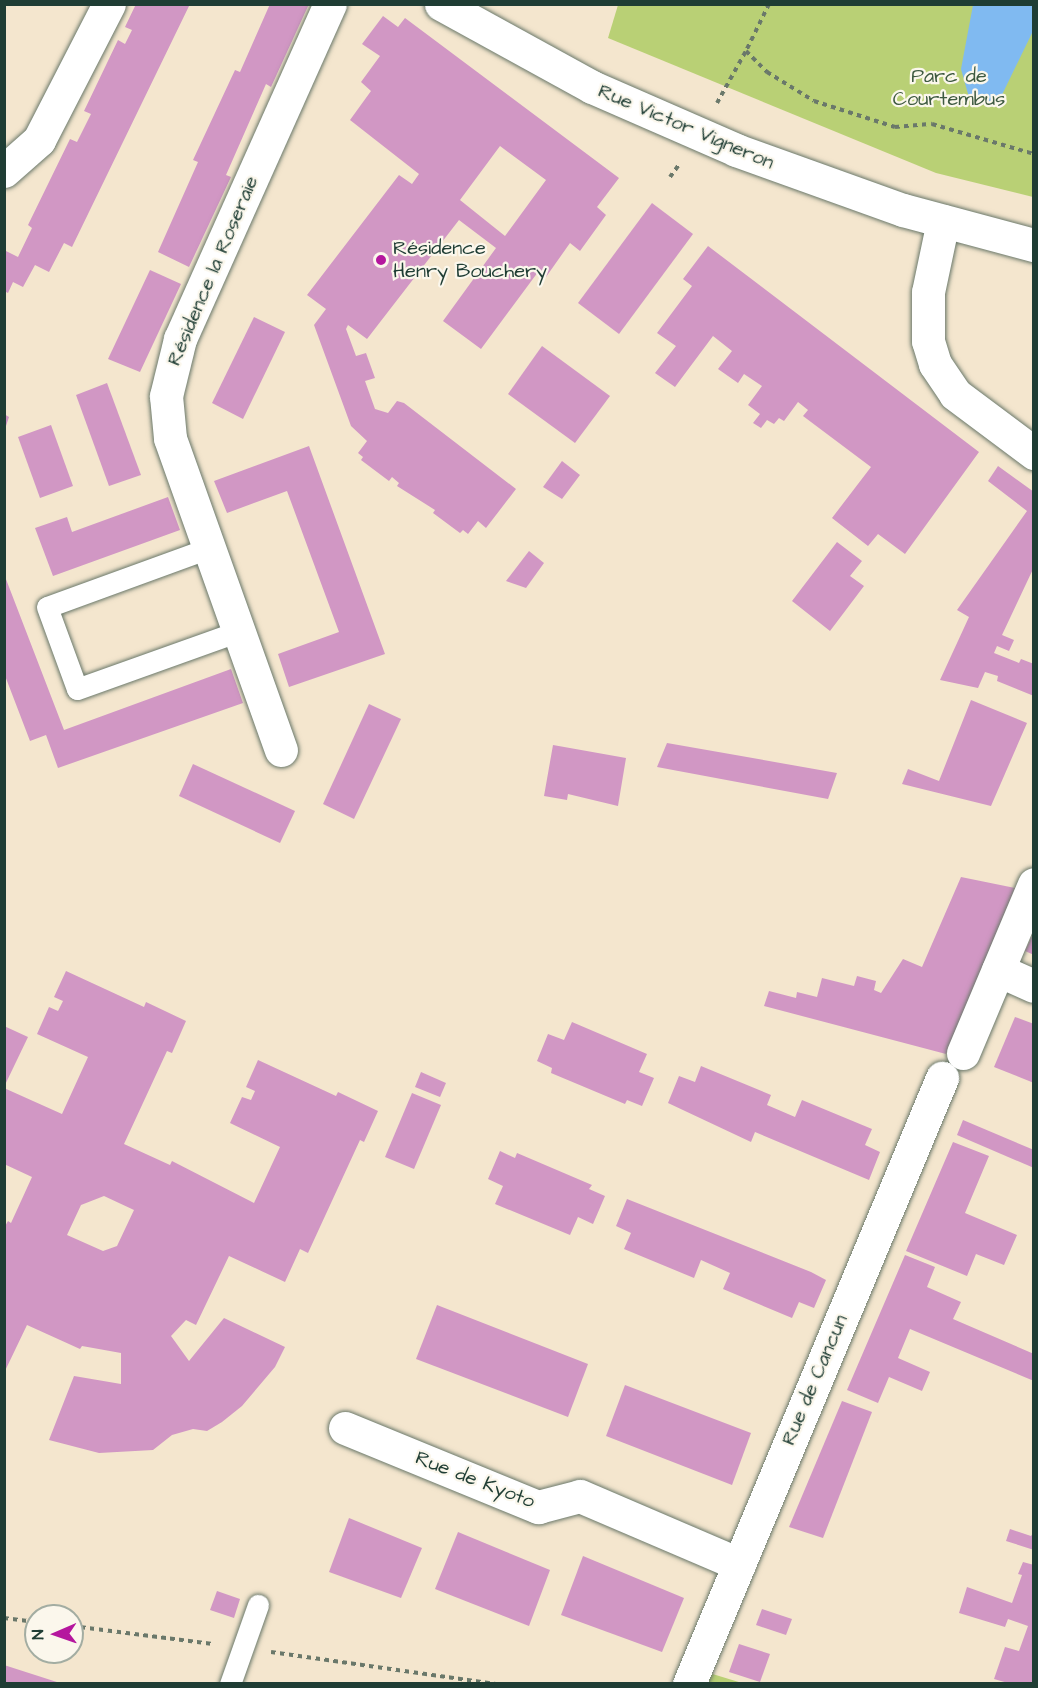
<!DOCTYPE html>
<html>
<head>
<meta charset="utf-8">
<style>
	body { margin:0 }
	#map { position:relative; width:1038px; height:1688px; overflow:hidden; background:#f4e6ce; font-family:"Architects Daughter",sans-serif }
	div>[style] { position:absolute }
	.green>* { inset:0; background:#b9d075 }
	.water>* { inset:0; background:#80baf1 }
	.building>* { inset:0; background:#d197c4 }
	.path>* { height:4px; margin-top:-2px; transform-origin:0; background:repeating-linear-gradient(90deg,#6a786a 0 4.5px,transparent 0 9px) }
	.roads { filter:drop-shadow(0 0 2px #6a786a) drop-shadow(0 0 2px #6a786a) }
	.lane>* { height:21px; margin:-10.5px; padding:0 10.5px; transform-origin:10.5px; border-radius:10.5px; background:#fff }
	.street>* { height:33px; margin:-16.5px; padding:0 16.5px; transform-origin:16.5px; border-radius:16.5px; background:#fff }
	.dots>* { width:16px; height:16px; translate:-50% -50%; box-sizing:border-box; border:3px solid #fbf7ec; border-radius:50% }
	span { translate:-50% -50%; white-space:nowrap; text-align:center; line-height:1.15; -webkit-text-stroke:4.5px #fbf7ec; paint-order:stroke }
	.park-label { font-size:20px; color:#3e5a41 }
	.street-label { font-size:20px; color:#1f3d34 }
	.poi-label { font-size:20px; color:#1f3d34 }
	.left { translate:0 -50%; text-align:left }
	.frame { position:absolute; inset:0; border:6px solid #1f3d34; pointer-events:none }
	.north { position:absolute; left:24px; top:1604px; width:60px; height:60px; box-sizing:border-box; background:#fbf7ec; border:2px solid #a3ada2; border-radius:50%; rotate:268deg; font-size:16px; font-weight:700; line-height:24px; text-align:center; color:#1f3d34 }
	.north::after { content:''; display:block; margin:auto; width:21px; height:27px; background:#b5179e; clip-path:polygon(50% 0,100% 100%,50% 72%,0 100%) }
</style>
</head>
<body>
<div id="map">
	<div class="green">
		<i style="clip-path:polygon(618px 5px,1033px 5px,1033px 197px,936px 173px,608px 38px)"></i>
		<i style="clip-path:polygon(706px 1672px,742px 1683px,702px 1684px)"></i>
	</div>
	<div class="water">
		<i style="clip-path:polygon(973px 5px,1033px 5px,1033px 31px,998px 103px,976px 105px,968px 94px,961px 69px)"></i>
	</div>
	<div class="building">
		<i style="clip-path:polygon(136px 4px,190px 4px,72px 247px,64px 243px,49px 272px,35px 265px,23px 287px,13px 282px,8px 293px,4px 291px,4px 250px,18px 257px,32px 228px,28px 225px,70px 139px,77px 142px,91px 114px,84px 111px,118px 40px,125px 44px,132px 30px,125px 27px)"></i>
		<i style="clip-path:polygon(270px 4px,309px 4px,271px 87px,266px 84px,226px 175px,231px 177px,189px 267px,158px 252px,198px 162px,193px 160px,235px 70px,240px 72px)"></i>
		<i style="clip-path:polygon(evenodd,383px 16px,398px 27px,405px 18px,619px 178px,597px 207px,606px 215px,580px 251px,570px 243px,546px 277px,538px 272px,481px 349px,443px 321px,496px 248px,459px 220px,367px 339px,348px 325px,346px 329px,356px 356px,366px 353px,375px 378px,365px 381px,375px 409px,388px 413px,397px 401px,404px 403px,516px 489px,486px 528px,478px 521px,468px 534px,463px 530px,460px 533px,433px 513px,435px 510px,397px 486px,399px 483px,392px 477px,389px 481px,361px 460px,363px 457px,358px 453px,367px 441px,351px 426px,314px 325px,326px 309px,307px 295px,399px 175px,412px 184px,419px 174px,350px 120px,371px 91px,361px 82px,380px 56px,362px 44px,383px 16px,500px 146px,546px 180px,505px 236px,460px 200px,500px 146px)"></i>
		<i style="clip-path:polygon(652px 203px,693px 234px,619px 334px,578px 303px)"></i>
		<i style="clip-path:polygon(708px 246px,979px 452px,905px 554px,878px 534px,868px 546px,832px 518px,871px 467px,803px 416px,808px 410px,798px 402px,784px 421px,779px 418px,774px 424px,767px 420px,761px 428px,753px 423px,760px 414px,748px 405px,762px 386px,744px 374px,738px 383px,718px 369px,732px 351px,713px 336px,675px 387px,655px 373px,676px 346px,657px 333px,692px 286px,683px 279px)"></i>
		<i style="clip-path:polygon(150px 270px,181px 284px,140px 372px,108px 359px)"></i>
		<i style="clip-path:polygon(254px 317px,285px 332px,243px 419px,212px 403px)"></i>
		<i style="clip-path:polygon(542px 346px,610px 396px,575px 443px,508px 394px)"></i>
		<i style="clip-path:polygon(107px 383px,141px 475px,109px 486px,76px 395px)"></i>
		<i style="clip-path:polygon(4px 414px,9px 417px,5px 429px,4px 428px)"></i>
		<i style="clip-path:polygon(51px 425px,73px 486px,40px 498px,18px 437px)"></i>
		<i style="clip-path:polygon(309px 446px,385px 654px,289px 687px,278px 654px,339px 632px,287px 491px,227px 513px,214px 481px)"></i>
		<i style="clip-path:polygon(562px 461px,580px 475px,562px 499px,543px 487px)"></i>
		<i style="clip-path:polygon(998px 466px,1034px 492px,1034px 567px,1002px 635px,1014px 640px,1009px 651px,997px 646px,994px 653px,1019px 663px,1021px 659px,1034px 664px,1034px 696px,997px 681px,998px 676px,985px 672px,978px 688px,940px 680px,969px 617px,957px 610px,1027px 511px,988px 481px)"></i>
		<i style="clip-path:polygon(168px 497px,180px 530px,53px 576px,35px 528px,67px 517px,72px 532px)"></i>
		<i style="clip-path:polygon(837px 542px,862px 561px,850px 576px,864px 586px,830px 631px,792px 601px)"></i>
		<i style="clip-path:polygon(529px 551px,544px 563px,526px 588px,506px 581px)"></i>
		<i style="clip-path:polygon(4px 574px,64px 730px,231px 669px,243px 703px,58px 768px,46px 735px,30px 741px,4px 673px)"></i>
		<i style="clip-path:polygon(971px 700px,1027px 723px,991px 806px,902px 784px,908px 769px,939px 781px)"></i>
		<i style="clip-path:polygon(369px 704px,401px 719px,354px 819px,323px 804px)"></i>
		<i style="clip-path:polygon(667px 743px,837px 773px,828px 799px,657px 767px)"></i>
		<i style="clip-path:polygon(553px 745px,626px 758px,618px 806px,568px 794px,567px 800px,544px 796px)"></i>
		<i style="clip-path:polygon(193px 764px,295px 811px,280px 843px,179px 796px)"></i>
		<i style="clip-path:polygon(961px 877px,1015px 888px,946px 1054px,764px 1006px,769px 991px,796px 998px,797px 992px,817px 997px,822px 978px,854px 986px,857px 976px,876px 981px,874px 990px,881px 993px,903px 959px,922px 967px)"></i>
		<i style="clip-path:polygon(1034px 932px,1034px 955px,1025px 951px)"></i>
		<i style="clip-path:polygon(evenodd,66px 971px,144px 1007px,146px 1002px,186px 1021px,172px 1053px,167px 1051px,124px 1144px,170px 1165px,172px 1161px,254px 1203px,280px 1147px,230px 1123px,242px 1097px,251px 1100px,255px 1091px,246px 1087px,258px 1060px,336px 1096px,338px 1092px,378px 1111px,364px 1142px,360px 1140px,308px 1253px,300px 1249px,285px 1282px,229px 1256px,196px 1325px,186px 1320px,171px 1336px,189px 1361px,224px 1318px,285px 1347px,275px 1367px,242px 1406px,222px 1422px,207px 1431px,193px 1429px,172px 1435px,153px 1450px,99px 1453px,49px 1440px,74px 1376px,121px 1384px,121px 1353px,82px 1346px,80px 1349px,27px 1325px,4px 1373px,4px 1228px,8px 1221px,11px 1223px,32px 1177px,4px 1164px,4px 1088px,62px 1114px,88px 1057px,37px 1034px,49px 1007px,58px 1011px,63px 1001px,54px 997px,66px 971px,104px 1196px,134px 1210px,117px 1246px,103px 1251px,67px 1235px,81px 1205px,104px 1196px)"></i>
		<i style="clip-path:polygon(1015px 1017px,1034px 1024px,1034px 1083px,994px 1067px)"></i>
		<i style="clip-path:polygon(572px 1022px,647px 1054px,639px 1072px,654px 1078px,642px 1106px,627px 1100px,625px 1104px,551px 1073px,552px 1068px,537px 1061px,548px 1034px,564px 1040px)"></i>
		<i style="clip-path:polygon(4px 1026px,28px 1037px,4px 1087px)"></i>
		<i style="clip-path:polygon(701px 1066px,771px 1095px,767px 1105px,795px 1117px,802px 1100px,872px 1129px,865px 1145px,880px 1152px,869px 1180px,755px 1132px,751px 1142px,668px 1103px,679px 1076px,695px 1082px)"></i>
		<i style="clip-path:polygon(421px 1072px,446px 1083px,440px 1097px,415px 1087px)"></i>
		<i style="clip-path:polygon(412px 1093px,441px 1105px,414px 1169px,385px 1157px)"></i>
		<i style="clip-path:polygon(963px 1120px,1034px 1150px,1034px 1168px,957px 1135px)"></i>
		<i style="clip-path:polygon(953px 1142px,989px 1156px,965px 1213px,1017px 1235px,1004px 1265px,976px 1254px,967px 1276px,906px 1251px)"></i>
		<i style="clip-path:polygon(500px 1151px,515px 1158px,517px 1153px,592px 1185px,589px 1189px,605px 1196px,593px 1224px,578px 1217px,570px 1235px,495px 1204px,503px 1186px,488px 1179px)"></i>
		<i style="clip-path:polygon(627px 1199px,811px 1272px,826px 1280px,814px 1308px,799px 1302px,792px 1318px,723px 1289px,730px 1273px,701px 1260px,694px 1278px,624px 1249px,631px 1233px,616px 1226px)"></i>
		<i style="clip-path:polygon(905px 1255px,935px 1267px,927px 1287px,961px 1302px,953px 1319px,1034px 1354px,1034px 1381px,910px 1329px,898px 1358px,930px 1372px,922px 1391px,889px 1377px,878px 1403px,847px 1390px)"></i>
		<i style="clip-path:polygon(437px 1305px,588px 1364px,568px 1417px,416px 1359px)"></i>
		<i style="clip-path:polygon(625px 1385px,751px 1433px,732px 1485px,606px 1436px)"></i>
		<i style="clip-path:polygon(842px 1401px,872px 1412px,823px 1538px,789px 1527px)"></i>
		<i style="clip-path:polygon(349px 1518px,422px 1548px,401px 1598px,329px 1572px)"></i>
		<i style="clip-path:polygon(1010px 1529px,1031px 1536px,1034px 1532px,1034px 1550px,1006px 1541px)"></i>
		<i style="clip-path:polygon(458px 1532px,550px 1570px,529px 1626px,435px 1589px)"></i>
		<i style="clip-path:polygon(583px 1556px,684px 1598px,662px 1652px,561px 1615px)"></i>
		<i style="clip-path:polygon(1023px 1562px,1034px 1565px,1034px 1683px,1008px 1683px,994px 1679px,1005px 1647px,1019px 1651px,1028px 1626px,1008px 1619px,1005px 1627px,959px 1613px,967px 1587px,1012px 1603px,1022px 1575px,1018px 1574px)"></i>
		<i style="clip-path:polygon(217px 1591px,240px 1599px,234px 1618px,210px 1610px)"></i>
		<i style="clip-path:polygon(762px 1609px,792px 1619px,786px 1635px,756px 1625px)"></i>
		<i style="clip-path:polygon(739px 1644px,770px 1654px,760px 1682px,729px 1672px)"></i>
		<i style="clip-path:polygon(4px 1665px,60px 1683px,4px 1683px)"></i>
	</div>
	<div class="path">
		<i style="left:769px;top:4px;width:52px;rotate:116.1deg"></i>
		<i style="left:746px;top:51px;width:30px;rotate:45deg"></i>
		<i style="left:767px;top:72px;width:55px;rotate:31.7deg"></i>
		<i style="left:814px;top:101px;width:85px;rotate:17.8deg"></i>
		<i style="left:895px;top:127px;width:37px;rotate:-5deg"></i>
		<i style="left:932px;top:124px;width:106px;rotate:16.4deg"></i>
		<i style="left:717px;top:103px;width:60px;rotate:-60.9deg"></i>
		<i style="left:670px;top:177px;width:17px;rotate:-54deg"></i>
		<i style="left:4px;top:1618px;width:32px;rotate:7deg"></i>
		<i style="left:72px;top:1626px;width:142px;rotate:7.3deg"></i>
		<i style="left:271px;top:1652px;width:227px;rotate:8.1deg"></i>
	</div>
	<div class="roads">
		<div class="lane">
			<i style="left:209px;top:548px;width:172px;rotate:160deg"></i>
			<i style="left:47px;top:607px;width:87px;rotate:69.9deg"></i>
			<i style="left:77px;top:689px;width:172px;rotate:-19.7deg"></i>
			<i style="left:230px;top:1684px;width:84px;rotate:-70.5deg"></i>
		</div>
		<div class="street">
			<i style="left:441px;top:4px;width:172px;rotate:28.8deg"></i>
			<i style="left:592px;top:87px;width:157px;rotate:23.6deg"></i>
			<i style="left:736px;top:150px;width:177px;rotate:19.8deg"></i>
			<i style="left:903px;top:210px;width:136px;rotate:15deg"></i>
			<i style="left:4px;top:171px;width:47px;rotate:-41.5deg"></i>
			<i style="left:39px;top:140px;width:153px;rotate:-62.8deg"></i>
			<i style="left:943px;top:221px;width:73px;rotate:101.9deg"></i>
			<i style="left:928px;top:292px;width:49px;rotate:90deg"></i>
			<i style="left:928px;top:341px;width:24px;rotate:73deg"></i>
			<i style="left:935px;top:364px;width:36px;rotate:56deg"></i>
			<i style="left:955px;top:394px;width:99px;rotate:36.8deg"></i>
			<i style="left:281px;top:750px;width:331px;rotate:-109.6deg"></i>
			<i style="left:170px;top:438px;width:42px;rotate:-95.4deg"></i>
			<i style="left:166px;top:396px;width:59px;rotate:-76.2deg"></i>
			<i style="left:180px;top:339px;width:367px;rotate:-65.9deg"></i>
			<i style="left:998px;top:970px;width:39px;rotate:24deg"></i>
			<i style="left:963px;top:1053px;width:183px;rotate:-67.2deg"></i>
			<i style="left:345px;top:1428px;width:209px;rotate:22.3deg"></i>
			<i style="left:538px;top:1507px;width:43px;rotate:-14.7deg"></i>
			<i style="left:580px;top:1496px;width:173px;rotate:23.2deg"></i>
			<i style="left:689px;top:1684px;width:657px;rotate:-67.34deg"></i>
		</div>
	</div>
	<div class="dots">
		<i style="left:381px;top:260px;background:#b5179e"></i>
	</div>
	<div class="park-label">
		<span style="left:949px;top:88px">Parc de<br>Courtembus</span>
	</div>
	<div class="street-label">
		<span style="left:686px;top:127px;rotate:23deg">Rue Victor Vigneron</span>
		<span style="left:213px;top:271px;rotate:-67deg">Résidence la Roseraie</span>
		<span style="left:815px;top:1380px;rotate:-67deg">Rue de Cancun</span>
		<span style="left:475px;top:1480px;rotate:21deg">Rue de Kyoto</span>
	</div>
	<div class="poi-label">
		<span class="left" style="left:393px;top:260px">Résidence<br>Henry Bouchery</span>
	</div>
	<div class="frame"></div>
	<div class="north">N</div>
</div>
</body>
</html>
